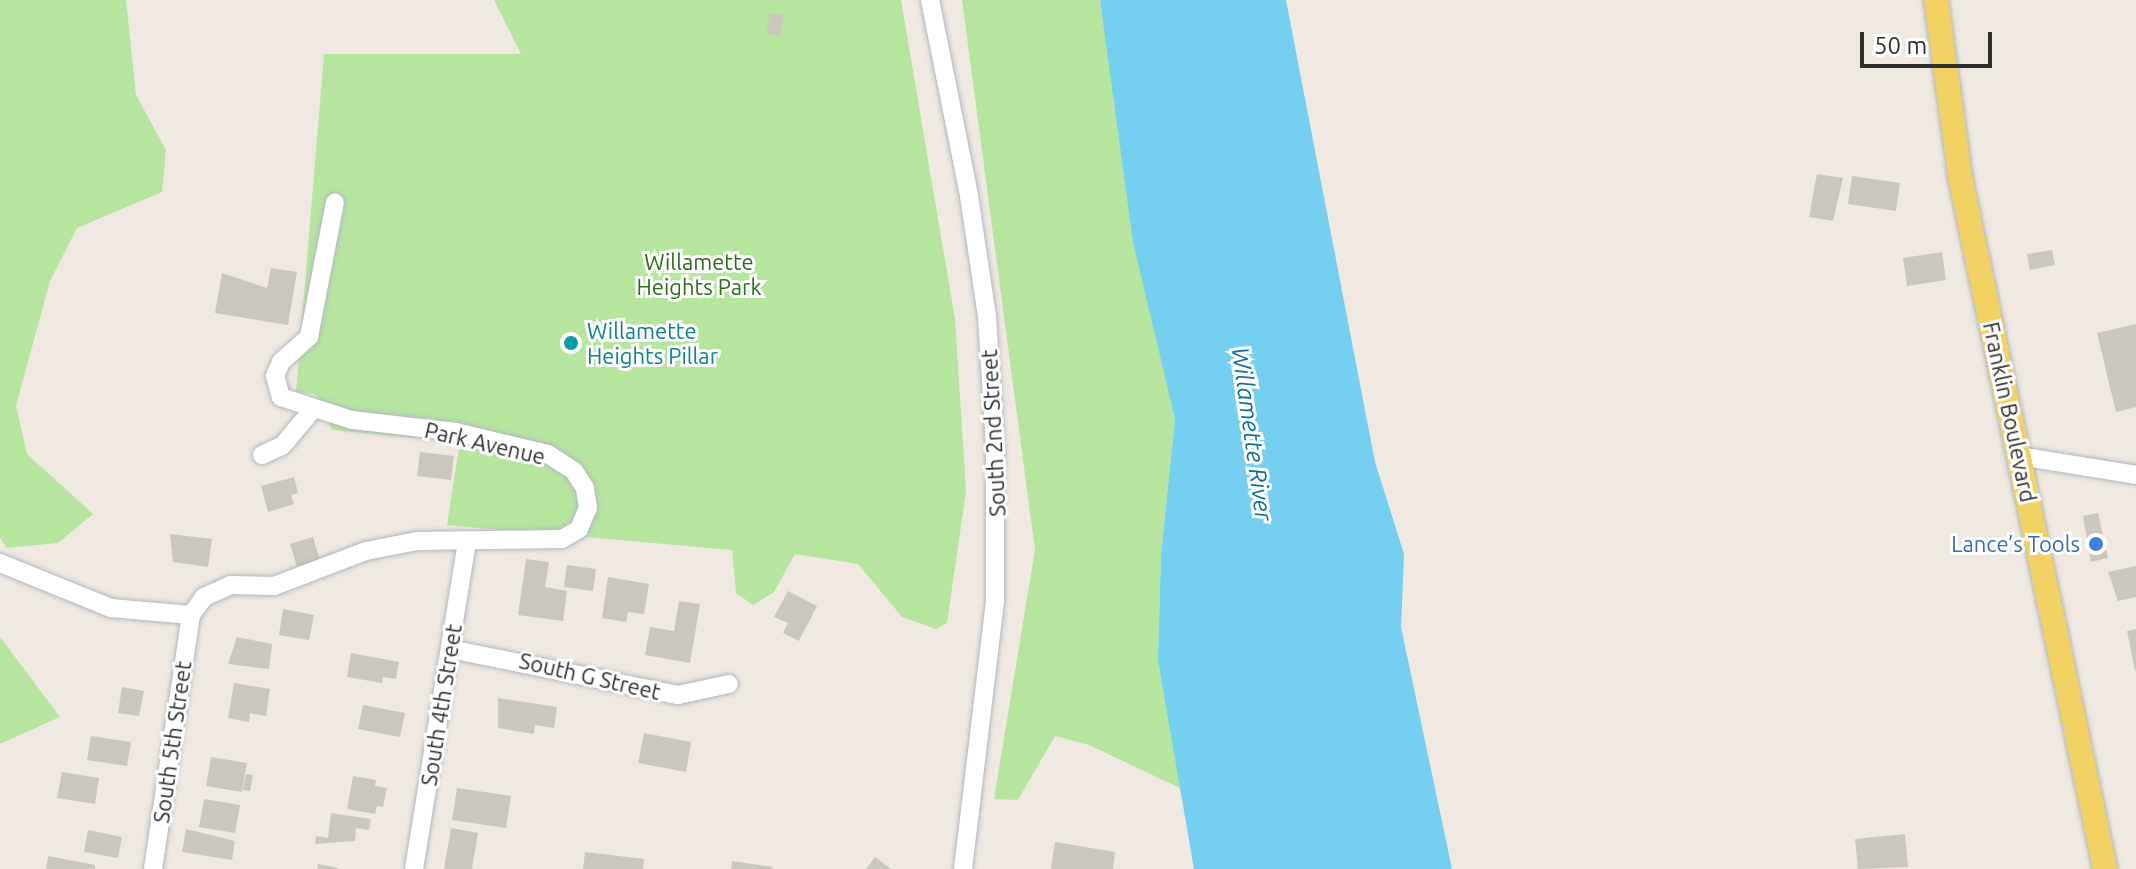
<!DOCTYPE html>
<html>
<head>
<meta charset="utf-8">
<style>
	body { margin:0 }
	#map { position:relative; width:2136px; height:869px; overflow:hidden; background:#efe9e1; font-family:Ubuntu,sans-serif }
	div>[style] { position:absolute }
	.green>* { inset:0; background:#b6e59e }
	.water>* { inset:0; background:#75cff0 }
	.building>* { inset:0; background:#cbc7bf }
	.roads { filter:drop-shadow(0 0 2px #b4b7c1) drop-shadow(0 0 2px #b4b7c1) }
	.minor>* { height:18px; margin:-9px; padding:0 9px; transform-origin:9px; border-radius:9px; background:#fff }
	.major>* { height:24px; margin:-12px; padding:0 12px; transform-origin:12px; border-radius:12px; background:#f2d163 }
	.dots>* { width:22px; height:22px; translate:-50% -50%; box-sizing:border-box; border:4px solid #fff; border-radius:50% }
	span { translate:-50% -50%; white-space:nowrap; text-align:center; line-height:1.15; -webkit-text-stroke:6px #fff; paint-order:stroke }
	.park-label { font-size:22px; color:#2c6e1b }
	.culture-label { font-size:22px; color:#0d838f }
	.left { translate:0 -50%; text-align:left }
	.street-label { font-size:22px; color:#2e2e2e }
	.shop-label { font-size:22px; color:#366cbe }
	.right { translate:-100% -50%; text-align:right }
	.water-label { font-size:24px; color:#0d6fa3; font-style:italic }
	.scale { position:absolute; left:1860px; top:32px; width:132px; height:36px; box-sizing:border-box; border:4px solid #2e2e2e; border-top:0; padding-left:10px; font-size:24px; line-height:28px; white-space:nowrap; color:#2e2e2e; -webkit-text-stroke:6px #fff; paint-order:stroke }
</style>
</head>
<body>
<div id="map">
	<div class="green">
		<i style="clip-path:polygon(0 0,126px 0,136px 95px,166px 150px,162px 192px,77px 228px,50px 281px,16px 406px,27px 454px,93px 514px,58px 543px,6px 548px,0 537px)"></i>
		<i style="clip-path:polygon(494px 0,901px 0,955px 319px,966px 491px,947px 623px,936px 629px,902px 617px,858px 564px,795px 554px,774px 592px,753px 605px,736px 593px,732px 550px,447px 525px,460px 442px,332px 430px,315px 394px,296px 392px,324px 54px,521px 54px)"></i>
		<i style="clip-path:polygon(962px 0,1100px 0,1175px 419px,1161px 554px,1158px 660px,1182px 789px,1089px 745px,1055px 736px,1018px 800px,994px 799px,1035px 550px)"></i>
		<i style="clip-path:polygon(0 637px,60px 717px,0 744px)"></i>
	</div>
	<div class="water">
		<i style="clip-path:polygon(1100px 0,1286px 0,1375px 462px,1404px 554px,1401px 627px,1452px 869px,1194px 869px,1158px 660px,1161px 554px,1175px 419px,1133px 242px)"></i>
	</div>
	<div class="building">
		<i style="clip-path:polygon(770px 13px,784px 15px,780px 36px,766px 33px)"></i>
		<i style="clip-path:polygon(1817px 174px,1843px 178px,1833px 221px,1809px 217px)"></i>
		<i style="clip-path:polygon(1852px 176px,1900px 183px,1896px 211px,1848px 204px)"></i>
		<i style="clip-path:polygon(2052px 250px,2055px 265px,2030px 270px,2027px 254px)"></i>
		<i style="clip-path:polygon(1942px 252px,1946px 280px,1907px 286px,1903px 258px)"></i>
		<i style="clip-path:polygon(271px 268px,297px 272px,288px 325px,215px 313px,222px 273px,267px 288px)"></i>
		<i style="clip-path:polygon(2136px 324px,2136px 407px,2116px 412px,2097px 333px)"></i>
		<i style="clip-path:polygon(420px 452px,454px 456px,451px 480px,417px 476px)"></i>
		<i style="clip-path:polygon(294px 477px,298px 493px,291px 495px,294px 504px,268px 512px,261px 486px)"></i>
		<i style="clip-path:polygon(2098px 513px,2108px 558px,2091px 562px,2083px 516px)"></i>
		<i style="clip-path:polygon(170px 534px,212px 539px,208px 567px,173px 562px)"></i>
		<i style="clip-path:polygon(313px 537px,320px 560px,297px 567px,290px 544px)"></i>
		<i style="clip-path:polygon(526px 559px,549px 562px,545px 587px,567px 591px,563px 621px,518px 615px)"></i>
		<i style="clip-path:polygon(567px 565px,596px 569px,593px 591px,564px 587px)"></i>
		<i style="clip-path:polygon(2136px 566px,2136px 597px,2118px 601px,2108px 572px)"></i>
		<i style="clip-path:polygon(608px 577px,649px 584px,644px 614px,628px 612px,626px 622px,602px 618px)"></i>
		<i style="clip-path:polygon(788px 591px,817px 606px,799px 641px,783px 633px,788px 623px,774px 617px)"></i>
		<i style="clip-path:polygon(679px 601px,700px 604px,690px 663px,645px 655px,650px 627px,674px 631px)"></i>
		<i style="clip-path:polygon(283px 609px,314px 615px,309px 640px,279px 635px)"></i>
		<i style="clip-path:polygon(2136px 629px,2136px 671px,2135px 671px,2127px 631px)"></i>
		<i style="clip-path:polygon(237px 637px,272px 644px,269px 669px,228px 664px)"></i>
		<i style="clip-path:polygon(351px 653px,399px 662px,396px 679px,383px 677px,382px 683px,347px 677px)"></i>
		<i style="clip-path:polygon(234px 683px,270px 689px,266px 716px,250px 713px,249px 722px,228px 718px)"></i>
		<i style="clip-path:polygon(122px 687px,144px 691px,139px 716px,118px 713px)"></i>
		<i style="clip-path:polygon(498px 698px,557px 707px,554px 728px,535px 725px,534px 734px,498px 728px)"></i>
		<i style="clip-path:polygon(363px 705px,405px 713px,400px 737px,358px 729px)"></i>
		<i style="clip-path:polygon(644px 733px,691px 742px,686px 772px,638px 763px)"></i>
		<i style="clip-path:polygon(91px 736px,131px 742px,127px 766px,87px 760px)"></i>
		<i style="clip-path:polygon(211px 757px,247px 763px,242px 792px,206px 786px)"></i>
		<i style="clip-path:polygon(62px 772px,99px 778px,95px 804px,57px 798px)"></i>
		<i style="clip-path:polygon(246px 774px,253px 775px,250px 791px,243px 790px)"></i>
		<i style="clip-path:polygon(353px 776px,376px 780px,375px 786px,387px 788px,383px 807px,377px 806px,375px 814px,347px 809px)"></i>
		<i style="clip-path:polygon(457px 788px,511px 796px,506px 828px,452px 820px)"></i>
		<i style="clip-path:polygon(204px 799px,240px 805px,235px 833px,199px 827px)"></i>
		<i style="clip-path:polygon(331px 813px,371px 819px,369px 830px,356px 828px,355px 841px,315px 844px,316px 836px,328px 838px)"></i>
		<i style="clip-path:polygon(451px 828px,478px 833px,472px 869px,444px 869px)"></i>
		<i style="clip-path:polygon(186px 829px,235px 841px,232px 860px,182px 852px)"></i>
		<i style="clip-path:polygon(88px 830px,122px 837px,118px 858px,84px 852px)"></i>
		<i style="clip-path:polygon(1905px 834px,1908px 867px,1858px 869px,1855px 839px)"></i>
		<i style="clip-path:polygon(1055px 842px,1115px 852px,1113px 869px,1051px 869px)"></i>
		<i style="clip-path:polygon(585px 852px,644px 859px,643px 869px,583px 869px)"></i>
		<i style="clip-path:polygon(48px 856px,95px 865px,95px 869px,46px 869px)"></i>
		<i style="clip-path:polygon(875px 857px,891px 869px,866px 869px)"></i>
		<i style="clip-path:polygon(732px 861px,772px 867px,772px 869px,731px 869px)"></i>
		<i style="clip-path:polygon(318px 864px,338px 868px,338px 869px,317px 869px)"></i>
	</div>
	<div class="roads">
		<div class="minor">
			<i style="left:930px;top:0;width:200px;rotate:78.7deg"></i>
			<i style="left:969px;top:196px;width:121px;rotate:81.5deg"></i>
			<i style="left:987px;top:316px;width:132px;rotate:86.5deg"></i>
			<i style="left:995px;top:448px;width:153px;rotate:90deg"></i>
			<i style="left:995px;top:601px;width:270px;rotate:96.8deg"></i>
			<i style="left:262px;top:455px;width:23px;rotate:-25deg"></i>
			<i style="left:283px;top:445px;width:47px;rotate:-50.2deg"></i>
			<i style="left:2019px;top:456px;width:119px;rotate:9.2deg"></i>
			<i style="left:0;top:563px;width:120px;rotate:22.1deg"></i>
			<i style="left:111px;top:608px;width:80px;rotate:5deg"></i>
			<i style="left:450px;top:649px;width:233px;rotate:11.4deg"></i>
			<i style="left:678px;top:695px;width:52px;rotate:-12.2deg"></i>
			<i style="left:153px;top:869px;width:257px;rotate:-81.5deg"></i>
			<i style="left:191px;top:615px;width:22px;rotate:-54deg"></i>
			<i style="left:204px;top:597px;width:30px;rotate:-24deg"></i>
			<i style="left:231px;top:585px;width:43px;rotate:1.3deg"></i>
			<i style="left:274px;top:586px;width:98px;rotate:-20.8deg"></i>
			<i style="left:366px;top:551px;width:52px;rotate:-11.1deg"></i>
			<i style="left:417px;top:541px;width:145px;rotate:-0.8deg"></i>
			<i style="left:562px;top:539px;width:20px;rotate:-30deg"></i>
			<i style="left:579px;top:529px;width:23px;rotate:-67deg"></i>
			<i style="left:588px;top:508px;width:20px;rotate:-99deg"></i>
			<i style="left:585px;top:488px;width:20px;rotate:-123deg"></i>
			<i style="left:574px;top:471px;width:31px;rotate:-147deg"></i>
			<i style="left:548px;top:454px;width:95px;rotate:-166.6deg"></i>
			<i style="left:456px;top:432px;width:105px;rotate:-173.4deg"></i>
			<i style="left:352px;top:420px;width:75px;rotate:-162.1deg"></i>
			<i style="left:281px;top:397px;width:22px;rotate:-106deg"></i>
			<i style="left:275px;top:376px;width:15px;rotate:-67deg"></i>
			<i style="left:281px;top:362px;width:38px;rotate:-42deg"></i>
			<i style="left:309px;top:337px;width:137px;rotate:-79.1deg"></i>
			<i style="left:414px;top:869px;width:333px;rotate:-80.8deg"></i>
		</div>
		<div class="major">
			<i style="left:1936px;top:0;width:178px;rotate:82.2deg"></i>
			<i style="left:1960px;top:176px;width:708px;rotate:78.18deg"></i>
		</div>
	</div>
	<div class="dots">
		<i style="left:571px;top:343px;background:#0f9aa8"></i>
		<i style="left:2096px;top:544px;background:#3f7fe0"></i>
	</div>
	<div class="park-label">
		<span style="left:699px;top:274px">Willamette<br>Heights Park</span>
	</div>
	<div class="culture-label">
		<span class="left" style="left:587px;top:343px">Willamette<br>Heights Pillar</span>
	</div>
	<div class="street-label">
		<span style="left:2010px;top:412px;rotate:78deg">Franklin Boulevard</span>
		<span style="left:993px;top:433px;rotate:-93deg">South 2nd Street</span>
		<span style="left:485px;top:443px;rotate:13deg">Park Avenue</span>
		<span style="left:590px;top:676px;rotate:13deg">South G Street</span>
		<span style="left:441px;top:705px;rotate:-81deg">South 4th Street</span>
		<span style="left:172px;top:742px;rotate:-82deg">South 5th Street</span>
	</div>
	<div class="shop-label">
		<span class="right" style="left:2080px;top:544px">Lance’s Tools</span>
	</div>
	<div class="water-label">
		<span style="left:1252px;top:434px;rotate:82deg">Willamette River</span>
	</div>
	<div class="scale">50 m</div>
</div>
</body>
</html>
